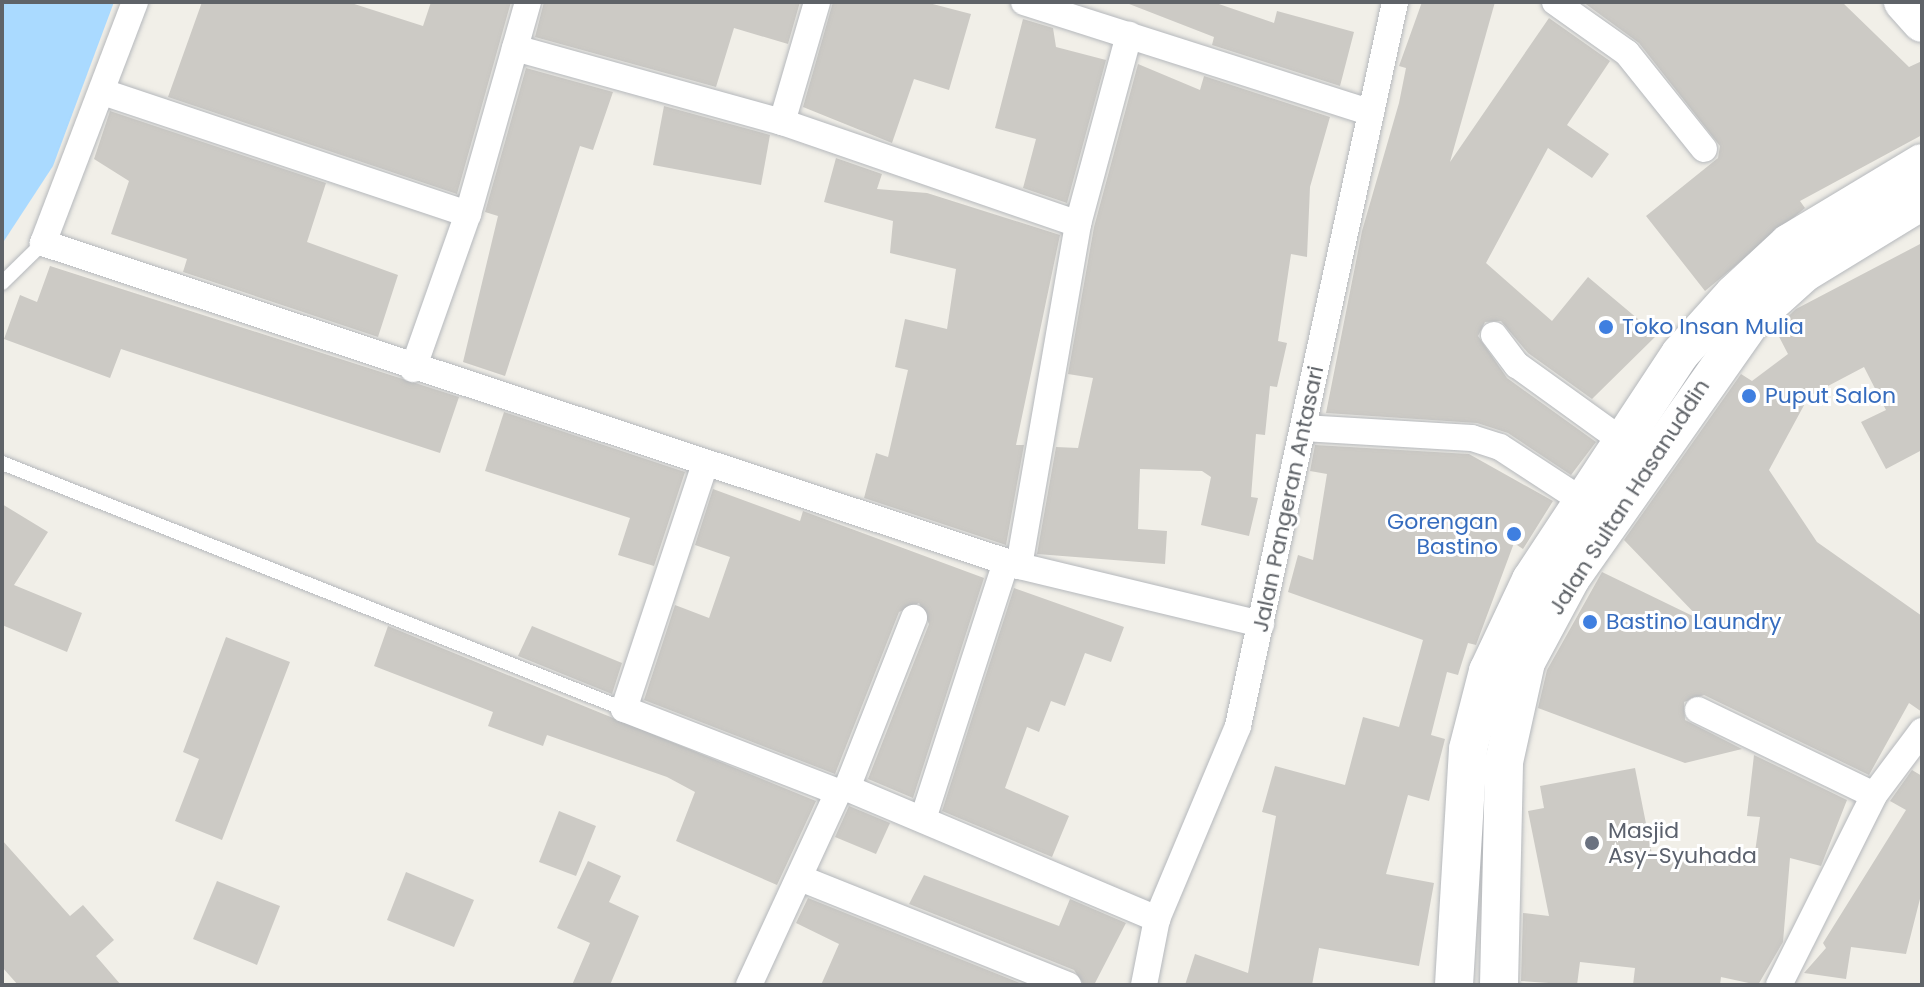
<!DOCTYPE html>
<html>
<head>
<meta charset="utf-8">
<style>
	body { margin:0 }
	#map { position:relative; width:1924px; height:987px; overflow:hidden; background:#f1efe8; font-family:Poppins,sans-serif }
	div>[style] { position:absolute }
	.water>* { inset:0; background:#aadaff }
	.building>* { inset:0; background:#cccac5 }
	.roads { filter:drop-shadow(0 0 2px #b5b8bc) drop-shadow(0 0 2px #b5b8bc) }
	.lane>* { height:14px; margin:-7px; padding:0 7px; transform-origin:7px; border-radius:7px; background:#fff }
	.street>* { height:26px; margin:-13px; padding:0 13px; transform-origin:13px; border-radius:13px; background:#fff }
	.secondary>* { height:38px; margin:-19px; padding:0 19px; transform-origin:19px; border-radius:19px; background:#fff }
	.dots>* { width:22px; height:22px; translate:-50% -50%; box-sizing:border-box; border:4px solid #fff; border-radius:50% }
	span { translate:-50% -50%; white-space:nowrap; text-align:center; line-height:1.15; -webkit-text-stroke:6px #fff; paint-order:stroke }
	.shop-label { font-size:22px; color:#366cbe }
	.left { translate:0 -50%; text-align:left }
	.right { translate:-100% -50%; text-align:right }
	.street-label { font-size:22px; color:#5f6368 }
	.worship-label { font-size:22px; color:#5b616d }
	.frame { position:absolute; inset:0; border:4px solid #5f6368; pointer-events:none }
</style>
</head>
<body>
<div id="map">
	<div class="water">
		<i style="clip-path:polygon(2px 2px,114px 2px,53px 166px,2px 244px)"></i>
	</div>
	<div class="building">
		<i style="clip-path:polygon(202px 2px,348px 2px,423px 26px,431px 2px,511px 2px,457px 194px,168px 97px)"></i>
		<i style="clip-path:polygon(544px 2px,800px 2px,788px 44px,734px 28px,716px 87px,535px 37px)"></i>
		<i style="clip-path:polygon(833px 2px,925px 2px,971px 14px,949px 90px,914px 79px,892px 143px,803px 107px)"></i>
		<i style="clip-path:polygon(1124px 2px,1213px 2px,1274px 23px,1277px 11px,1354px 32px,1340px 86px,1212px 45px,1214px 37px)"></i>
		<i style="clip-path:polygon(1422px 2px,1495px 2px,1450px 162px,1549px 18px,1610px 61px,1567px 125px,1609px 154px,1592px 178px,1548px 148px,1486px 263px,1552px 321px,1588px 277px,1657px 335px,1592px 399px,1528px 353px,1501px 321px,1485px 322px,1478px 336px,1507px 378px,1596px 442px,1571px 475px,1508px 433px,1477px 423px,1326px 413px,1362px 231px,1399px 103px,1406px 68px,1399px 66px)"></i>
		<i style="clip-path:polygon(1583px 2px,1842px 2px,1909px 67px,1922px 61px,1922px 135px,1800px 201px,1805px 208px,1705px 291px,1646px 216px,1718px 158px,1720px 146px,1639px 43px)"></i>
		<i style="clip-path:polygon(1023px 19px,1053px 28px,1056px 47px,1106px 60px,1067px 203px,1023px 188px,1036px 139px,995px 128px)"></i>
		<i style="clip-path:polygon(1138px 64px,1200px 90px,1204px 76px,1330px 117px,1310px 187px,1307px 257px,1291px 254px,1278px 341px,1287px 343px,1277px 387px,1270px 386px,1265px 435px,1256px 434px,1251px 497px,1258px 498px,1249px 536px,1201px 525px,1211px 477px,1202px 471px,1140px 469px,1138px 529px,1167px 531px,1165px 564px,1037px 554px,1056px 447px,1078px 448px,1093px 378px,1068px 374px,1094px 227px)"></i>
		<i style="clip-path:polygon(526px 68px,613px 92px,593px 150px,580px 146px,505px 376px,463px 362px,498px 216px,485px 212px)"></i>
		<i style="clip-path:polygon(664px 106px,770px 135px,761px 185px,653px 165px)"></i>
		<i style="clip-path:polygon(110px 111px,326px 183px,307px 242px,398px 275px,378px 337px,183px 272px,187px 259px,111px 234px,129px 181px,94px 159px)"></i>
		<i style="clip-path:polygon(836px 158px,882px 174px,877px 189px,927px 193px,1060px 235px,1016px 445px,1024px 445px,1006px 545px,864px 498px,876px 453px,888px 457px,908px 370px,895px 367px,905px 319px,947px 329px,956px 269px,890px 253px,893px 221px,824px 202px)"></i>
		<i style="clip-path:polygon(1922px 243px,1922px 450px,1886px 469px,1861px 422px,1886px 410px,1864px 367px,1809px 396px,1769px 470px,1817px 542px,1922px 616px,1922px 712px,1909px 703px,1869px 775px,1704px 695px,1684px 702px,1685px 720px,1742px 749px,1685px 763px,1538px 708px,1547px 670px,1602px 572px,1701px 620px,1624px 540px,1741px 374px,1752px 381px,1788px 354px,1775px 329px,1796px 309px)"></i>
		<i style="clip-path:polygon(50px 266px,459px 397px,440px 453px,121px 349px,110px 378px,4px 339px,20px 295px,37px 302px)"></i>
		<i style="clip-path:polygon(504px 412px,685px 472px,654px 566px,618px 555px,630px 518px,485px 471px)"></i>
		<i style="clip-path:polygon(1315px 445px,1469px 454px,1553px 501px,1523px 549px,1514px 543px,1476px 645px,1468px 643px,1458px 675px,1447px 672px,1431px 735px,1445px 739px,1429px 801px,1408px 795px,1386px 874px,1434px 883px,1419px 966px,1319px 948px,1312px 985px,1185px 985px,1195px 954px,1248px 973px,1276px 816px,1262px 812px,1275px 766px,1345px 785px,1363px 717px,1399px 727px,1423px 640px,1288px 592px,1298px 555px,1313px 560px,1318px 530px,1327px 474px,1310px 471px)"></i>
		<i style="clip-path:polygon(713px 489px,800px 521px,803px 511px,984px 578px,913px 798px,868px 779px,929px 624px,919px 603px,899px 612px,835px 774px,644px 700px,675px 605px,709px 618px,730px 557px,695px 545px)"></i>
		<i style="clip-path:polygon(2px 504px,48px 532px,14px 585px,82px 613px,67px 652px,2px 625px)"></i>
		<i style="clip-path:polygon(1014px 588px,1124px 627px,1111px 662px,1085px 653px,1065px 706px,1051px 701px,1039px 732px,1027px 727px,1005px 788px,1069px 816px,1052px 857px,942px 811px)"></i>
		<i style="clip-path:polygon(388px 626px,816px 801px,777px 885px,676px 841px,695px 792px,667px 777px,547px 735px,543px 746px,488px 726px,493px 712px,374px 666px)"></i>
		<i style="clip-path:polygon(532px 626px,622px 663px,612px 694px,518px 656px)"></i>
		<i style="clip-path:polygon(226px 637px,290px 662px,222px 840px,175px 821px,199px 759px,183px 752px)"></i>
		<i style="clip-path:polygon(1754px 755px,1847px 800px,1821px 866px,1790px 858px,1783px 942px,1758px 985px,1721px 977px,1720px 985px,1633px 985px,1635px 968px,1580px 962px,1577px 985px,1521px 981px,1523px 913px,1549px 916px,1528px 811px,1544px 808px,1540px 786px,1635px 768px,1652px 854px,1753px 866px,1760px 817px,1747px 816px)"></i>
		<i style="clip-path:polygon(1912px 770px,1922px 776px,1922px 891px,1906px 954px,1851px 947px,1846px 979px,1804px 973px,1826px 948px,1823px 943px,1906px 810px,1890px 801px)"></i>
		<i style="clip-path:polygon(849px 806px,890px 823px,876px 854px,835px 837px)"></i>
		<i style="clip-path:polygon(559px 811px,596px 826px,576px 876px,539px 862px)"></i>
		<i style="clip-path:polygon(2px 840px,70px 916px,83px 905px,114px 940px,96px 956px,121px 985px,18px 985px,2px 967px)"></i>
		<i style="clip-path:polygon(588px 861px,621px 876px,609px 902px,639px 916px,610px 985px,572px 985px,590px 943px,557px 928px)"></i>
		<i style="clip-path:polygon(406px 872px,474px 900px,454px 947px,387px 920px)"></i>
		<i style="clip-path:polygon(924px 875px,1059px 926px,1070px 899px,1126px 923px,1094px 985px,1084px 985px,1074px 970px,909px 904px)"></i>
		<i style="clip-path:polygon(217px 881px,280px 906px,257px 965px,193px 939px)"></i>
		<i style="clip-path:polygon(808px 898px,1025px 985px,821px 985px,839px 944px,796px 923px)"></i>
	</div>
	<div class="roads">
		<div class="lane">
			<i style="left:2px;top:283px;width:57px;rotate:-44.3deg"></i>
			<i style="left:2px;top:463px;width:669px;rotate:21.58deg"></i>
		</div>
		<div class="street">
			<i style="left:135px;top:2px;width:258px;rotate:110.9deg"></i>
			<i style="left:43px;top:243px;width:1028px;rotate:18.31deg"></i>
			<i style="left:1019px;top:566px;width:249px;rotate:13.5deg"></i>
			<i style="left:1024px;top:2px;width:364px;rotate:17.7deg"></i>
			<i style="left:1555px;top:2px;width:88px;rotate:35.3deg"></i>
			<i style="left:1627px;top:53px;width:123px;rotate:51.3deg"></i>
			<i style="left:515px;top:48px;width:277px;rotate:15.5deg"></i>
			<i style="left:782px;top:122px;width:313px;rotate:19deg"></i>
			<i style="left:103px;top:92px;width:385px;rotate:18.5deg"></i>
			<i style="left:782px;top:122px;width:125px;rotate:-73.7deg"></i>
			<i style="left:1494px;top:335px;width:38px;rotate:53deg"></i>
			<i style="left:1517px;top:365px;width:128px;rotate:35.8deg"></i>
			<i style="left:413px;top:369px;width:164px;rotate:-70.5deg"></i>
			<i style="left:468px;top:214px;width:220px;rotate:-74.2deg"></i>
			<i style="left:1303px;top:428px;width:169px;rotate:3.4deg"></i>
			<i style="left:1472px;top:438px;width:29px;rotate:18deg"></i>
			<i style="left:1500px;top:447px;width:97px;rotate:33.2deg"></i>
			<i style="left:705px;top:464px;width:258px;rotate:108.3deg"></i>
			<i style="left:624px;top:709px;width:230px;rotate:21.2deg"></i>
			<i style="left:838px;top:792px;width:10px;rotate:-24deg"></i>
			<i style="left:847px;top:788px;width:337px;rotate:22.9deg"></i>
			<i style="left:1019px;top:566px;width:347px;rotate:-80.2deg"></i>
			<i style="left:1078px;top:224px;width:196px;rotate:-74.9deg"></i>
			<i style="left:1698px;top:710px;width:195px;rotate:25.8deg"></i>
			<i style="left:847px;top:788px;width:183px;rotate:-68.5deg"></i>
			<i style="left:923px;top:819px;width:270px;rotate:-72.1deg"></i>
			<i style="left:800px;top:878px;width:289px;rotate:21.8deg"></i>
			<i style="left:749px;top:985px;width:213px;rotate:-65.2deg"></i>
			<i style="left:1144px;top:985px;width:67px;rotate:-78.9deg"></i>
			<i style="left:1157px;top:919px;width:209px;rotate:-67.2deg"></i>
			<i style="left:1238px;top:726px;width:741px;rotate:-77.76deg"></i>
			<i style="left:1779px;top:985px;width:212px;rotate:-63.4deg"></i>
			<i style="left:1874px;top:795px;width:80px;rotate:-53.1deg"></i>
		</div>
		<div class="secondary">
			<i style="left:1903px;top:2px;width:28px;rotate:48deg"></i>
			<i style="left:1454px;top:985px;width:236px;rotate:-86.6deg"></i>
			<i style="left:1468px;top:749px;width:81px;rotate:-75.6deg"></i>
			<i style="left:1488px;top:671px;width:101px;rotate:-64.7deg"></i>
			<i style="left:1531px;top:580px;width:271px;rotate:-56.6deg"></i>
			<i style="left:1680px;top:354px;width:81px;rotate:-48deg"></i>
			<i style="left:1734px;top:294px;width:75px;rotate:-42.8deg"></i>
			<i style="left:1789px;top:243px;width:155px;rotate:-31deg"></i>
			<i style="left:1499px;top:985px;width:223px;rotate:-88.7deg"></i>
			<i style="left:1504px;top:762px;width:102px;rotate:-77.6deg"></i>
			<i style="left:1526px;top:662px;width:95px;rotate:-61.8deg"></i>
			<i style="left:1571px;top:578px;width:315px;rotate:-54.9deg"></i>
			<i style="left:1752px;top:320px;width:70px;rotate:-42.1deg"></i>
			<i style="left:1804px;top:273px;width:138px;rotate:-31.4deg"></i>
		</div>
	</div>
	<div class="dots">
		<i style="left:1606px;top:327px;background:#3f7fe0"></i>
		<i style="left:1749px;top:396px;background:#3f7fe0"></i>
		<i style="left:1514px;top:534px;background:#3f7fe0"></i>
		<i style="left:1590px;top:622px;background:#3f7fe0"></i>
		<i style="left:1592px;top:843px;background:#6b7280"></i>
	</div>
	<div class="shop-label">
		<span class="left" style="left:1622px;top:327px">Toko Insan Mulia</span>
		<span class="left" style="left:1765px;top:396px">Puput Salon</span>
		<span class="right" style="left:1498px;top:534px">Gorengan<br>Bastino</span>
		<span class="left" style="left:1606px;top:622px">Bastino Laundry</span>
	</div>
	<div class="street-label">
		<span style="left:1629px;top:497px;rotate:-57deg">Jalan Sultan Hasanuddin</span>
		<span style="left:1288px;top:499px;rotate:-78deg">Jalan Pangeran Antasari</span>
	</div>
	<div class="worship-label">
		<span class="left" style="left:1608px;top:843px">Masjid<br>Asy-Syuhada</span>
	</div>
	<div class="frame"></div>
</div>
</body>
</html>
